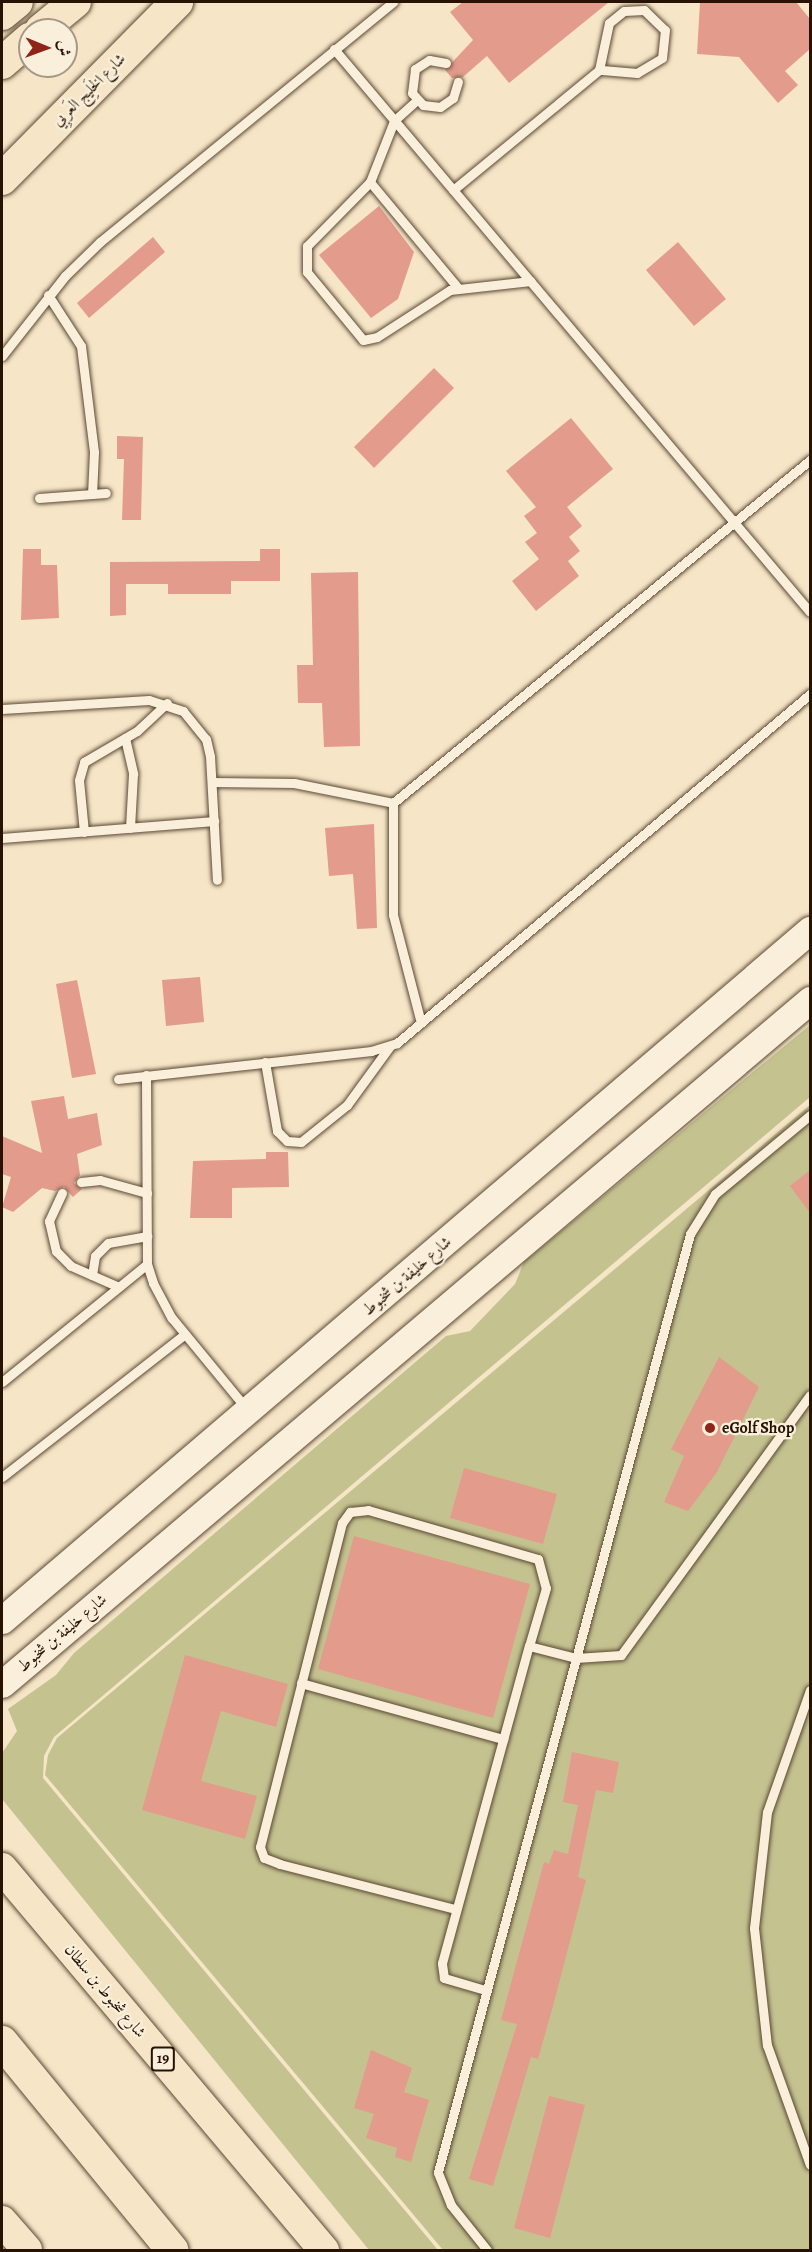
<!DOCTYPE html>
<html>
<head>
<meta charset="utf-8">
<style>
	body { margin:0 }
	#map { position:relative; width:812px; height:2252px; overflow:hidden; background:#f6e6c7; font-family:Alegreya,Amiri,serif }
	div>[style] { position:absolute }
	.green>* { inset:0; background:#c4c390 }
	.building>* { inset:0; background:#e39b8b }
	.roads { filter:drop-shadow(0 0 2px #5c4834) drop-shadow(0 0 2px #5c4834) }
	.service>* { height:9px; margin:-4.5px; padding:0 4.5px; transform-origin:4.5px; border-radius:4.5px; background:#f9efdb }
	.secondary>* { height:27px; margin:-13.5px; padding:0 13.5px; transform-origin:13.5px; border-radius:13.5px; background:#f9efdb }
	.primary>* { height:30px; margin:-15px; padding:0 15px; transform-origin:15px; border-radius:15px; background:#f6e6c7 }
	.trunk>* { height:32px; margin:-16px; padding:0 16px; transform-origin:16px; border-radius:16px; background:#f6e6c7 }
	.dots>* { width:16px; height:16px; translate:-50% -50%; box-sizing:border-box; border:3px solid #f9efdb; border-radius:50% }
	span { translate:-50% -50%; white-space:nowrap; text-align:center; line-height:1.15; -webkit-text-stroke:4.5px #f9efdb; paint-order:stroke }
	.shield-label span { padding:2px 4px; background:#f9efdb; border:2px solid; border-radius:4px; -webkit-text-stroke-width:0 }
	.shield-label { font-size:15px; color:#281303; font-weight:700 }
	.street-label { font-size:16px; color:#281303 }
	.poi-label { font-size:16px; color:#281303; font-weight:700 }
	.left { translate:0 -50%; text-align:left }
	.frame { position:absolute; inset:0; border:3px solid #281303; pointer-events:none }
	.north { position:absolute; left:18px; top:18px; width:60px; height:60px; box-sizing:border-box; background:#f9efdb; border:2px solid #a59785; border-radius:50%; rotate:91deg; font-size:16px; font-weight:700; line-height:24px; text-align:center; color:#281303 }
	.north::after { content:''; display:block; margin:auto; width:21px; height:27px; background:#8f2418; clip-path:polygon(50% 0,100% 100%,50% 72%,0 100%) }
</style>
</head>
<body>
<div id="map">
	<div class="green">
		<i style="clip-path:polygon(810px 1025px,810px 1097px,54px 1737px,44px 1756px,43px 1778px,438px 2250px,369px 2250px,2px 1799px,2px 1753px,17px 1731px,8px 1709px,56px 1675px,74px 1653px,446px 1336px,470px 1331px,515px 1284px,524px 1262px)"></i>
		<i style="clip-path:polygon(810px 1105px,810px 2250px,443px 2250px,45px 1775px,48px 1755px,57px 1738px)"></i>
	</div>
	<div class="building">
		<i style="clip-path:polygon(463px 2px,609px 2px,509px 83px,487px 56px,463px 77px,452px 78px,445px 70px,473px 40px,450px 12px)"></i>
		<i style="clip-path:polygon(700px 2px,796px 2px,810px 19px,810px 49px,785px 71px,798px 85px,778px 103px,739px 57px,697px 54px)"></i>
		<i style="clip-path:polygon(379px 206px,414px 252px,398px 299px,371px 318px,319px 255px)"></i>
		<i style="clip-path:polygon(153px 237px,165px 252px,89px 318px,77px 303px)"></i>
		<i style="clip-path:polygon(678px 242px,726px 299px,694px 326px,646px 270px)"></i>
		<i style="clip-path:polygon(434px 368px,454px 388px,374px 468px,354px 447px)"></i>
		<i style="clip-path:polygon(571px 418px,613px 469px,567px 507px,582px 526px,569px 537px,580px 551px,568px 561px,579px 576px,536px 611px,512px 581px,539px 559px,525px 542px,537px 533px,524px 516px,536px 507px,506px 471px)"></i>
		<i style="clip-path:polygon(117px 436px,143px 437px,141px 520px,122px 520px,124px 459px,117px 459px)"></i>
		<i style="clip-path:polygon(23px 549px,41px 549px,41px 565px,57px 565px,59px 618px,21px 620px)"></i>
		<i style="clip-path:polygon(260px 549px,280px 549px,280px 581px,231px 581px,231px 594px,168px 594px,168px 584px,126px 584px,126px 615px,110px 616px,110px 562px,260px 561px)"></i>
		<i style="clip-path:polygon(358px 572px,360px 746px,324px 747px,322px 703px,298px 703px,297px 665px,313px 665px,311px 573px)"></i>
		<i style="clip-path:polygon(374px 824px,377px 928px,357px 929px,353px 874px,329px 876px,325px 828px)"></i>
		<i style="clip-path:polygon(200px 977px,204px 1022px,166px 1026px,162px 980px)"></i>
		<i style="clip-path:polygon(77px 980px,96px 1074px,72px 1078px,56px 984px)"></i>
		<i style="clip-path:polygon(64px 1096px,68px 1119px,97px 1113px,102px 1145px,77px 1154px,80px 1175px,74px 1183px,82px 1189px,73px 1197px,64px 1187px,55px 1191px,42px 1188px,13px 1212px,2px 1207px,11px 1177px,2px 1174px,2px 1136px,42px 1153px,31px 1101px)"></i>
		<i style="clip-path:polygon(266px 1152px,288px 1152px,289px 1187px,232px 1188px,232px 1218px,190px 1218px,193px 1161px,266px 1159px)"></i>
		<i style="clip-path:polygon(810px 1170px,810px 1213px,790px 1186px)"></i>
		<i style="clip-path:polygon(719px 1357px,759px 1387px,717px 1472px,688px 1511px,664px 1502px,684px 1456px,671px 1449px)"></i>
		<i style="clip-path:polygon(464px 1468px,557px 1494px,543px 1544px,450px 1518px)"></i>
		<i style="clip-path:polygon(354px 1536px,530px 1584px,493px 1718px,318px 1669px)"></i>
		<i style="clip-path:polygon(185px 1655px,288px 1684px,276px 1727px,221px 1711px,201px 1781px,257px 1796px,245px 1839px,142px 1810px)"></i>
		<i style="clip-path:polygon(572px 1752px,619px 1762px,613px 1793px,596px 1790px,578px 1877px,586px 1880px,553px 2006px,538px 2059px,531px 2057px,493px 2186px,469px 2179px,517px 2024px,501px 2020px,544px 1862px,549px 1864px,554px 1850px,568px 1854px,578px 1805px,563px 1802px)"></i>
		<i style="clip-path:polygon(371px 2050px,412px 2068px,404px 2092px,429px 2100px,411px 2162px,395px 2157px,397px 2148px,366px 2138px,374px 2114px,354px 2108px)"></i>
		<i style="clip-path:polygon(549px 2096px,585px 2105px,550px 2238px,514px 2228px)"></i>
	</div>
	<div class="roads">
		<div class="service">
			<i style="left:644px;top:10px;width:29px;rotate:44deg"></i>
			<i style="left:665px;top:30px;width:28px;rotate:96deg"></i>
			<i style="left:662px;top:58px;width:29px;rotate:149deg"></i>
			<i style="left:637px;top:73px;width:38px;rotate:-175deg"></i>
			<i style="left:599px;top:70px;width:48px;rotate:-78deg"></i>
			<i style="left:609px;top:23px;width:19px;rotate:-39deg"></i>
			<i style="left:624px;top:11px;width:20px;rotate:-3deg"></i>
			<i style="left:334px;top:49px;width:737px;rotate:49.79deg"></i>
			<i style="left:446px;top:63px;width:17px;rotate:-170deg"></i>
			<i style="left:429px;top:60px;width:17px;rotate:147deg"></i>
			<i style="left:415px;top:69px;width:24px;rotate:97deg"></i>
			<i style="left:412px;top:93px;width:16px;rotate:47deg"></i>
			<i style="left:423px;top:105px;width:17px;rotate:7deg"></i>
			<i style="left:440px;top:107px;width:16px;rotate:-35deg"></i>
			<i style="left:453px;top:98px;width:17px;rotate:-73deg"></i>
			<i style="left:417px;top:100px;width:31px;rotate:138deg"></i>
			<i style="left:394px;top:121px;width:66px;rotate:111.5deg"></i>
			<i style="left:370px;top:182px;width:90px;rotate:134.5deg"></i>
			<i style="left:307px;top:246px;width:26px;rotate:90deg"></i>
			<i style="left:307px;top:272px;width:88px;rotate:50.5deg"></i>
			<i style="left:363px;top:340px;width:14px;rotate:-12deg"></i>
			<i style="left:377px;top:337px;width:87px;rotate:-32.8deg"></i>
			<i style="left:450px;top:290px;width:81px;rotate:-6.4deg"></i>
			<i style="left:370px;top:182px;width:138px;rotate:50.3deg"></i>
			<i style="left:453px;top:190px;width:189px;rotate:-39.4deg"></i>
			<i style="left:48px;top:295px;width:61px;rotate:57.1deg"></i>
			<i style="left:81px;top:346px;width:107px;rotate:83deg"></i>
			<i style="left:94px;top:452px;width:42px;rotate:92.7deg"></i>
			<i style="left:2px;top:356px;width:102px;rotate:-51.8deg"></i>
			<i style="left:65px;top:276px;width:49px;rotate:-44.2deg"></i>
			<i style="left:100px;top:242px;width:379px;rotate:-39.3deg"></i>
			<i style="left:39px;top:498px;width:67px;rotate:-4.3deg"></i>
			<i style="left:2px;top:709px;width:147px;rotate:-3.5deg"></i>
			<i style="left:149px;top:700px;width:36px;rotate:18deg"></i>
			<i style="left:183px;top:711px;width:36px;rotate:51deg"></i>
			<i style="left:206px;top:739px;width:17px;rotate:77deg"></i>
			<i style="left:210px;top:756px;width:124px;rotate:86.8deg"></i>
			<i style="left:125px;top:738px;width:37px;rotate:77deg"></i>
			<i style="left:133px;top:774px;width:54px;rotate:93.2deg"></i>
			<i style="left:212px;top:782px;width:82px;rotate:0.7deg"></i>
			<i style="left:294px;top:783px;width:101px;rotate:11.4deg"></i>
			<i style="left:84px;top:832px;width:52px;rotate:-95.5deg"></i>
			<i style="left:79px;top:780px;width:19px;rotate:-74deg"></i>
			<i style="left:84px;top:762px;width:61px;rotate:-30.3deg"></i>
			<i style="left:137px;top:731px;width:41px;rotate:-43deg"></i>
			<i style="left:2px;top:838px;width:213px;rotate:-4.6deg"></i>
			<i style="left:421px;top:1023px;width:112px;rotate:-104.5deg"></i>
			<i style="left:393px;top:915px;width:112px;rotate:-90deg"></i>
			<i style="left:393px;top:803px;width:540px;rotate:-39.44deg"></i>
			<i style="left:265px;top:1062px;width:70px;rotate:80.1deg"></i>
			<i style="left:277px;top:1131px;width:14px;rotate:45deg"></i>
			<i style="left:287px;top:1141px;width:14px;rotate:4deg"></i>
			<i style="left:301px;top:1142px;width:59px;rotate:-38.8deg"></i>
			<i style="left:347px;top:1105px;width:73px;rotate:-53.9deg"></i>
			<i style="left:146px;top:1075px;width:189px;rotate:89.7deg"></i>
			<i style="left:147px;top:1264px;width:20px;rotate:72deg"></i>
			<i style="left:153px;top:1283px;width:40px;rotate:62deg"></i>
			<i style="left:172px;top:1318px;width:117px;rotate:50.6deg"></i>
			<i style="left:118px;top:1079px;width:255px;rotate:-6.3deg"></i>
			<i style="left:371px;top:1051px;width:27px;rotate:-17deg"></i>
			<i style="left:397px;top:1043px;width:541px;rotate:-40.2deg"></i>
			<i style="left:81px;top:1182px;width:19px;rotate:-6deg"></i>
			<i style="left:100px;top:1180px;width:49px;rotate:15.5deg"></i>
			<i style="left:62px;top:1193px;width:31px;rotate:115deg"></i>
			<i style="left:49px;top:1221px;width:31px;rotate:77deg"></i>
			<i style="left:56px;top:1251px;width:21px;rotate:45deg"></i>
			<i style="left:71px;top:1266px;width:52px;rotate:23.6deg"></i>
			<i style="left:92px;top:1275px;width:19px;rotate:-81deg"></i>
			<i style="left:95px;top:1256px;width:18px;rotate:-45deg"></i>
			<i style="left:108px;top:1243px;width:40px;rotate:-10deg"></i>
			<i style="left:2px;top:1382px;width:187px;rotate:-39.1deg"></i>
			<i style="left:2px;top:1477px;width:232px;rotate:-38deg"></i>
			<i style="left:301px;top:1683px;width:210px;rotate:15.5deg"></i>
			<i style="left:810px;top:1690px;width:129px;rotate:109.4deg"></i>
			<i style="left:767px;top:1812px;width:117px;rotate:96.4deg"></i>
			<i style="left:754px;top:1928px;width:118px;rotate:83.7deg"></i>
			<i style="left:767px;top:2045px;width:127px;rotate:70.3deg"></i>
			<i style="left:455px;top:1909px;width:181px;rotate:-165.6deg"></i>
			<i style="left:280px;top:1864px;width:17px;rotate:-159deg"></i>
			<i style="left:264px;top:1858px;width:12px;rotate:-110deg"></i>
			<i style="left:260px;top:1847px;width:334px;rotate:-75.8deg"></i>
			<i style="left:342px;top:1523px;width:14px;rotate:-54deg"></i>
			<i style="left:350px;top:1512px;width:18px;rotate:-6deg"></i>
			<i style="left:368px;top:1510px;width:177px;rotate:16.1deg"></i>
			<i style="left:538px;top:1559px;width:30px;rotate:75deg"></i>
			<i style="left:546px;top:1588px;width:60px;rotate:106.3deg"></i>
			<i style="left:529px;top:1646px;width:49px;rotate:14.3deg"></i>
			<i style="left:576px;top:1658px;width:45px;rotate:-3.8deg"></i>
			<i style="left:621px;top:1655px;width:321px;rotate:-54deg"></i>
			<i style="left:485px;top:1990px;width:43px;rotate:-163.7deg"></i>
			<i style="left:444px;top:1978px;width:15px;rotate:-98deg"></i>
			<i style="left:442px;top:1963px;width:329px;rotate:-74.7deg"></i>
			<i style="left:487px;top:2250px;width:58px;rotate:-128.7deg"></i>
			<i style="left:451px;top:2205px;width:35px;rotate:-112deg"></i>
			<i style="left:438px;top:2172px;width:971px;rotate:-74.96deg"></i>
			<i style="left:690px;top:1234px;width:47px;rotate:-58deg"></i>
			<i style="left:715px;top:1194px;width:124px;rotate:-39.7deg"></i>
		</div>
		<div class="secondary">
			<i style="left:2px;top:1620px;width:1063px;rotate:-40.5deg"></i>
			<i style="left:2px;top:1684px;width:1059px;rotate:-40.25deg"></i>
		</div>
		<div class="primary">
			<i style="left:2px;top:1868px;width:500px;rotate:49.9deg"></i>
			<i style="left:2px;top:2221px;width:38px;rotate:49deg"></i>
		</div>
		<div class="trunk">
			<i style="left:2px;top:14px;width:19px;rotate:-39deg"></i>
			<i style="left:41px;top:30px;width:44px;rotate:-39.5deg"></i>
			<i style="left:2px;top:63px;width:37px;rotate:-41deg"></i>
			<i style="left:2px;top:179px;width:249px;rotate:-45.3deg"></i>
			<i style="left:2px;top:2042px;width:269px;rotate:50.7deg"></i>
		</div>
	</div>
	<div class="dots">
		<i style="left:710px;top:1428px;background:#8f2418"></i>
	</div>
	<div class="shield-label">
		<span style="left:163px;top:2059px">19</span>
	</div>
	<div class="street-label">
		<span style="left:89px;top:90px;rotate:-45deg">شارع الخَلِيج العَربِي</span>
		<span style="left:407px;top:1276px;rotate:-41deg">شارع خليفة بن شخبوط</span>
		<span style="left:62px;top:1633px;rotate:-40deg">شارع خليفة بن شخبوط</span>
		<span style="left:105px;top:1991px;rotate:50deg">شارع شخبوط بن سلطان</span>
	</div>
	<div class="poi-label">
		<span class="left" style="left:722px;top:1428px">eGolf Shop</span>
	</div>
	<div class="frame"></div>
	<div class="north">ش</div>
</div>
</body>
</html>
